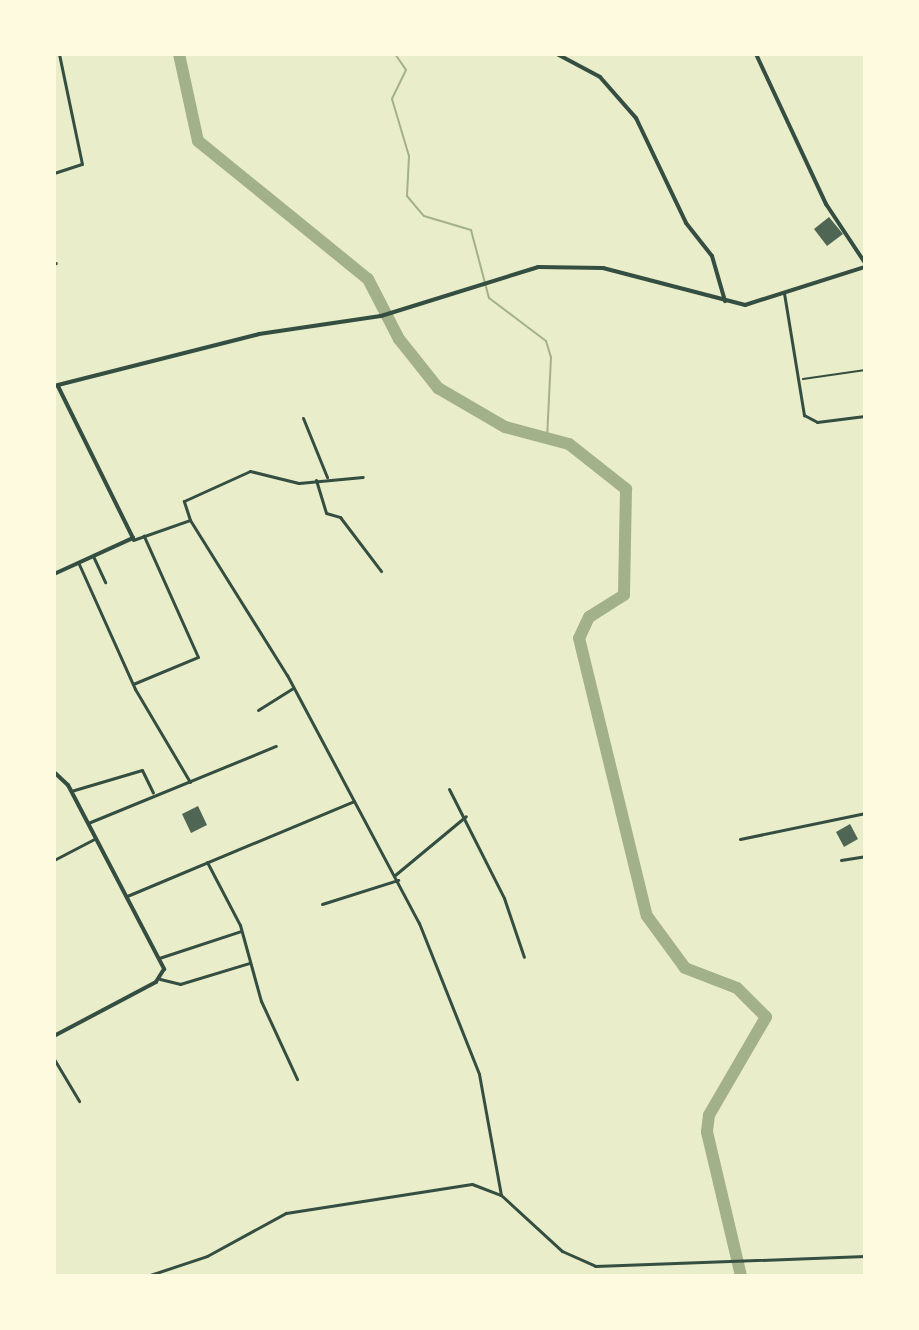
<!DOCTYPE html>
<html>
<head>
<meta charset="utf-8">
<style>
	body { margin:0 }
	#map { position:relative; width:919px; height:1330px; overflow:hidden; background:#e9edc9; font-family:Karla,sans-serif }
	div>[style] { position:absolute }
	.stream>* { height:2px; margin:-1px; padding:0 1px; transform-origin:1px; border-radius:1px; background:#a3b18a }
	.river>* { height:12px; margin:-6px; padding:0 6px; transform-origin:6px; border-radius:6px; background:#a3b18a }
	.building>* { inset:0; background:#4f6655 }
	.path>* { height:2px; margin:-1px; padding:0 1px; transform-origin:1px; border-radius:1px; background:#344e41 }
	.minor>* { height:3px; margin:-1.5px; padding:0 1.5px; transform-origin:1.5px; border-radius:1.5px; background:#344e41 }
	.tertiary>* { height:4px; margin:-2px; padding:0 2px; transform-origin:2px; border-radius:2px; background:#344e41 }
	span { translate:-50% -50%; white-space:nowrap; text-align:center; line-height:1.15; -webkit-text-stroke:8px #fefae0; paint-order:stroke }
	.frame { position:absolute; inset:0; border:56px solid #fefae0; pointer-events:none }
</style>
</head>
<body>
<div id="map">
	<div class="stream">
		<i style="left:395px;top:54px;width:19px;rotate:55deg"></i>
		<i style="left:406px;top:70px;width:32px;rotate:116deg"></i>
		<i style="left:392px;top:99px;width:59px;rotate:73.4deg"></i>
		<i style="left:409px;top:156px;width:40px;rotate:92.9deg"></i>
		<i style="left:407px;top:196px;width:26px;rotate:50deg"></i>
		<i style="left:424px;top:216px;width:49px;rotate:16.6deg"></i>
		<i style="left:471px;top:230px;width:70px;rotate:75.2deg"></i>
		<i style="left:489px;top:298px;width:71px;rotate:37deg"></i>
		<i style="left:546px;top:341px;width:17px;rotate:73deg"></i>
		<i style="left:551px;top:357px;width:83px;rotate:92.8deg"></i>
	</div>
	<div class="river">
		<i style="left:179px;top:54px;width:89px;rotate:77.7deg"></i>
		<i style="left:198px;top:141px;width:219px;rotate:39.1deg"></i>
		<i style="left:368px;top:279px;width:68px;rotate:62.7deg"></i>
		<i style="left:399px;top:339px;width:63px;rotate:51.5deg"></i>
		<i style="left:438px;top:388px;width:78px;rotate:30.2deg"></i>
		<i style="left:505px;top:427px;width:66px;rotate:14.9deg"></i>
		<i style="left:569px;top:444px;width:73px;rotate:38.3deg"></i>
		<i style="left:626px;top:489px;width:106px;rotate:91.1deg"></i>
		<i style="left:624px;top:595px;width:41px;rotate:147.8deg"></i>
		<i style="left:589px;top:617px;width:23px;rotate:115deg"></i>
		<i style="left:579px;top:638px;width:286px;rotate:76.3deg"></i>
		<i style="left:647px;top:916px;width:64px;rotate:53.8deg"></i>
		<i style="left:685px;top:968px;width:56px;rotate:21deg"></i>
		<i style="left:737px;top:988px;width:41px;rotate:45deg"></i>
		<i style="left:766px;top:1017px;width:113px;rotate:120.2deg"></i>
		<i style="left:709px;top:1115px;width:17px;rotate:97deg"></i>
		<i style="left:707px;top:1132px;width:148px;rotate:76.7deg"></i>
	</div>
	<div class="building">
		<i style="clip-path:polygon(829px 217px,843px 234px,827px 246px,814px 229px)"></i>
		<i style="clip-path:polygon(198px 806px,207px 825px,191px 833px,182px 814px)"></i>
		<i style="clip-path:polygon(850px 824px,858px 839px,844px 847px,836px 832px)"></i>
	</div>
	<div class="path">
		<i style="left:803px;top:379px;width:63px;rotate:-8.3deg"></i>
	</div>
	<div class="minor">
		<i style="left:54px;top:173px;width:29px;rotate:-18deg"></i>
		<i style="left:82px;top:164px;width:112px;rotate:-101.8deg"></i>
		<i style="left:54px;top:264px;width:2px;rotate:-27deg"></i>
		<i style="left:784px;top:293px;width:124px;rotate:80.7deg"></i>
		<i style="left:804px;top:415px;width:15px;rotate:28deg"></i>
		<i style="left:817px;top:422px;width:48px;rotate:-7.1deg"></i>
		<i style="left:303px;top:418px;width:64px;rotate:67.9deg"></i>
		<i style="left:316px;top:480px;width:34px;rotate:73deg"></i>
		<i style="left:326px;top:513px;width:15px;rotate:16deg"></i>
		<i style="left:340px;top:517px;width:68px;rotate:52.8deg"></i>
		<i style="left:190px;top:520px;width:20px;rotate:-108deg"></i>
		<i style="left:184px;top:501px;width:72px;rotate:-24.4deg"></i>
		<i style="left:250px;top:471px;width:50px;rotate:13.8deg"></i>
		<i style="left:299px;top:483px;width:64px;rotate:-5.4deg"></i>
		<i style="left:133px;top:540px;width:60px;rotate:-19.3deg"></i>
		<i style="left:190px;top:520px;width:183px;rotate:58deg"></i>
		<i style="left:287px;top:675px;width:281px;rotate:62deg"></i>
		<i style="left:419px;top:923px;width:162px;rotate:68.3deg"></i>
		<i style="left:479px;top:1074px;width:123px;rotate:79.7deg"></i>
		<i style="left:93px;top:556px;width:29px;rotate:65deg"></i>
		<i style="left:78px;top:562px;width:139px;rotate:65.8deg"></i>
		<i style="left:135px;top:689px;width:108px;rotate:59.4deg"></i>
		<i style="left:133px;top:684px;width:70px;rotate:-22.6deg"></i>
		<i style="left:198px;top:657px;width:133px;rotate:-114.1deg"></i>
		<i style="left:258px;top:710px;width:41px;rotate:-32.2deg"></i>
		<i style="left:449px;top:789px;width:122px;rotate:63.2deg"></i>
		<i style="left:504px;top:898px;width:62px;rotate:71.3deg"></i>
		<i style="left:71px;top:791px;width:74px;rotate:-16.5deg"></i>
		<i style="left:142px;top:770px;width:25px;rotate:64deg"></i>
		<i style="left:88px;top:823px;width:203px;rotate:-22.3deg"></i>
		<i style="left:740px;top:839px;width:128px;rotate:-11.7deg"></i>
		<i style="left:54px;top:860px;width:47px;rotate:-27.6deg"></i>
		<i style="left:841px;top:860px;width:24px;rotate:-9deg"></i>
		<i style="left:207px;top:862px;width:71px;rotate:62.4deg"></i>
		<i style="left:240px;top:925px;width:79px;rotate:74.6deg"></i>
		<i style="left:261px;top:1001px;width:86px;rotate:65.2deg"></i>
		<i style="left:395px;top:875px;width:92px;rotate:-39.7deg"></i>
		<i style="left:127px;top:896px;width:246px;rotate:-22.7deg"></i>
		<i style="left:322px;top:904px;width:80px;rotate:-17.5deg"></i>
		<i style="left:159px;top:958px;width:86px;rotate:-18.2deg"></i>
		<i style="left:160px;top:979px;width:21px;rotate:14deg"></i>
		<i style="left:180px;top:984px;width:72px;rotate:-16.9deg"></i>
		<i style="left:54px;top:1059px;width:49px;rotate:59.2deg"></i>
		<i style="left:147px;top:1276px;width:63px;rotate:-18.4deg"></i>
		<i style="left:207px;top:1256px;width:90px;rotate:-28.6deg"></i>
		<i style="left:286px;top:1213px;width:188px;rotate:-8.9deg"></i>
		<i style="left:472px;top:1184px;width:31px;rotate:21deg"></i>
		<i style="left:501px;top:1195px;width:83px;rotate:42.6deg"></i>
		<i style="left:562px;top:1251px;width:36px;rotate:24deg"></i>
		<i style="left:595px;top:1266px;width:270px;rotate:-2.1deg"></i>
	</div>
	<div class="tertiary">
		<i style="left:557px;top:54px;width:49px;rotate:28.1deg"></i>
		<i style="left:600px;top:77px;width:55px;rotate:48.7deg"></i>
		<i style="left:636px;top:118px;width:116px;rotate:64.5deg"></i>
		<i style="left:686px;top:223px;width:42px;rotate:51.8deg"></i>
		<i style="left:712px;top:256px;width:47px;rotate:73.9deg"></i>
		<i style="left:756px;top:54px;width:166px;rotate:65deg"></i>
		<i style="left:826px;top:204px;width:71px;rotate:56.5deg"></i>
		<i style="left:54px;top:386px;width:211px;rotate:-14.2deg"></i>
		<i style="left:259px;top:334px;width:123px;rotate:-8.4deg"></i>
		<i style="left:381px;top:316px;width:164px;rotate:-17.3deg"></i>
		<i style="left:538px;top:267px;width:65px;rotate:0.9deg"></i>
		<i style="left:603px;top:268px;width:147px;rotate:14.6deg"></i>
		<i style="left:745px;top:305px;width:126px;rotate:-17.6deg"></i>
		<i style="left:54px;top:574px;width:87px;rotate:-24.5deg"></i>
		<i style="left:133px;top:538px;width:169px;rotate:-116.3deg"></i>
		<i style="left:54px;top:772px;width:19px;rotate:43deg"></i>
		<i style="left:68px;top:785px;width:208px;rotate:62.4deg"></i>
		<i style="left:164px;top:969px;width:15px;rotate:122deg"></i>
		<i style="left:156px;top:982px;width:115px;rotate:152.1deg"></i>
	</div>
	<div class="frame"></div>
</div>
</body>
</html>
